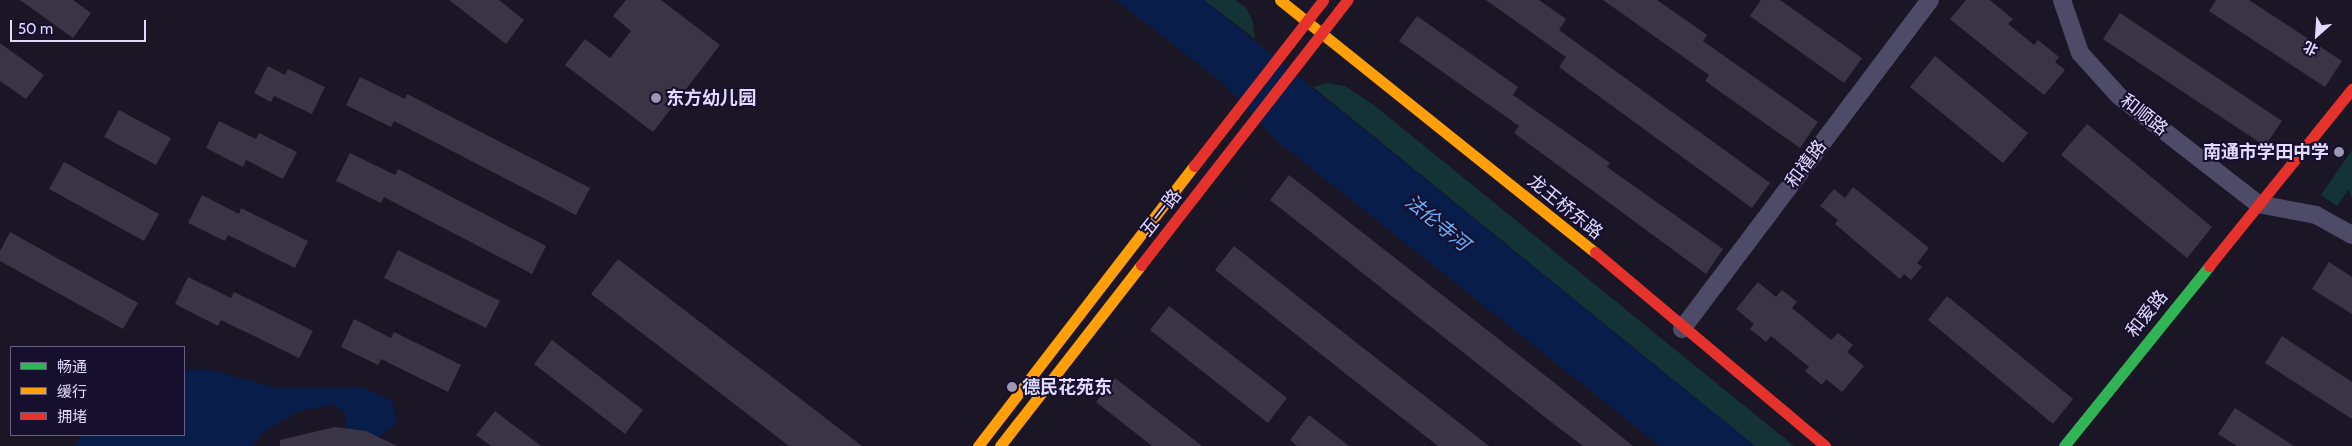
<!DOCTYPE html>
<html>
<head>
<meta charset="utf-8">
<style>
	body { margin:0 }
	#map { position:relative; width:2352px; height:446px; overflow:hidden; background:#1a1626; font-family:Cabin,"Noto Sans SC",sans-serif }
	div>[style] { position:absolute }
	.green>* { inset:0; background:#133336 }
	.water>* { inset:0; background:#091d4b }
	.building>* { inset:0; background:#393547 }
	.street>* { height:18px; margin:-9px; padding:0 9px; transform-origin:9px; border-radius:9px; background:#4d4b67 }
	.fast>* { height:11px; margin:-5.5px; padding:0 5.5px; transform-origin:5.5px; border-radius:5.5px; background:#30b455 }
	.slow>* { height:11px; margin:-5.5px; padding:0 5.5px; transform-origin:5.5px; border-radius:5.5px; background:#ff9f0a }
	.jam>* { height:11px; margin:-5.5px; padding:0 5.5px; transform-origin:5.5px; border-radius:5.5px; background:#e5322d }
	.dots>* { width:14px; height:14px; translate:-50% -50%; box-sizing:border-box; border:2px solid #160f2d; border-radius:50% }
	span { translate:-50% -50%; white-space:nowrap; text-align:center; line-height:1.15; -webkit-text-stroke:4px #160f2d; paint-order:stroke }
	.poi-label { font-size:18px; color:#e1dcff; font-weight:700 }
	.left { translate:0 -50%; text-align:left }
	.right { translate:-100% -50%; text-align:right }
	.street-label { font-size:18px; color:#e1dcff }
	.water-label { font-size:19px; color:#6ab3ff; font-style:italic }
	.legend { position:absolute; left:10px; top:346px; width:175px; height:90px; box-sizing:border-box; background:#160f2d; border:1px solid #676181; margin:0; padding:6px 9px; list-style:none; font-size:15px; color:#e1dcff }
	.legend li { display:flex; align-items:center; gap:10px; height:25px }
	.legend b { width:25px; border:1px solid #676181 }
	.north { position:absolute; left:2292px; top:10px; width:50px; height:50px; -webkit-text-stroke:4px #160f2d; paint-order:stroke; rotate:206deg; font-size:14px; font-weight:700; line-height:20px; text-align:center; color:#e1dcff }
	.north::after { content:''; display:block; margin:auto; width:18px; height:22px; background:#e1dcff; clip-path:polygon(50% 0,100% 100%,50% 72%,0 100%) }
	.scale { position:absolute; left:10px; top:20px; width:136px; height:22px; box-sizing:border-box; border:2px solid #e1dcff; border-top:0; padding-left:6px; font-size:15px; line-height:18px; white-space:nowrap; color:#e1dcff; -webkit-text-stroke:4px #160f2d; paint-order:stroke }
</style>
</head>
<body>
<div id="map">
	<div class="green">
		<i style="clip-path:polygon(1204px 0,1235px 0,1246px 8px,1253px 22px,1255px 39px)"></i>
		<i style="clip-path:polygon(1327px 83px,1345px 86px,1375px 106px,1794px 446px,1755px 446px,1313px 87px)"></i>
		<i style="clip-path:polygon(2352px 150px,2352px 200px,2349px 189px,2337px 206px,2321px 195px)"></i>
	</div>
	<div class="water">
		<i style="clip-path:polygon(1116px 0,1204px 0,1755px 446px,1660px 446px,1276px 140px,1223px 83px)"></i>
		<i style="clip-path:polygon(189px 369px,211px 370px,277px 388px,361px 387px,392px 401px,397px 424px,378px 437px,345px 428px,346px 415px,334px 404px,297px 412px,264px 432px,253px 446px,75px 446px,83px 435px,184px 435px,184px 372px)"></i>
	</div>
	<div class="building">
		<i style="clip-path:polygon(20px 0,73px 0,91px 13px,73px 38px)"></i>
		<i style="clip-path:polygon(449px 0,499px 0,524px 20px,506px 44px)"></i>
		<i style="clip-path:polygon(626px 0,661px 0,720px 45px,653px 132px,565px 65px,585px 39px,610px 58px,631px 31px,613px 16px)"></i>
		<i style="clip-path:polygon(1486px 0,1539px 0,1566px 19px,1559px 30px,1770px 183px,1752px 208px,1559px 67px,1566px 57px)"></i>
		<i style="clip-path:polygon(1603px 0,1657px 0,1707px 35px,1703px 41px,1818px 122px,1800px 148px,1705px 81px,1709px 75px)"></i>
		<i style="clip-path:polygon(1761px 0,1780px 0,1862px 58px,1844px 83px,1750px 16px)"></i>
		<i style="clip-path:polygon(1966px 0,1990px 0,2013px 19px,2008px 24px,2034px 45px,2038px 40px,2059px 57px,2055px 62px,2065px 70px,2044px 95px,1950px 19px)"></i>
		<i style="clip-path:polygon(2216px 0,2249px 0,2342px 61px,2325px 87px,2209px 11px)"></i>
		<i style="clip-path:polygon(2120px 13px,2282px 121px,2265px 146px,2103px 39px)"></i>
		<i style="clip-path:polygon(1417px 16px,1518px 87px,1513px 95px,1610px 163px,1607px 167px,1723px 249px,1706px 274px,1514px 133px,1519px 126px,1399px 41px)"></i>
		<i style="clip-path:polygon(0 43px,44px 75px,26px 99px,0 81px)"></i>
		<i style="clip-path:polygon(1935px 56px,2028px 133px,2003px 163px,1910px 87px)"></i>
		<i style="clip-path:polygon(268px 66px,285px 75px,288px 69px,325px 87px,312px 114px,274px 96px,271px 102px,254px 93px)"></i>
		<i style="clip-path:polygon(360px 77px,405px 99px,407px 94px,590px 188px,576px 215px,394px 121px,391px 127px,346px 105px)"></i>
		<i style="clip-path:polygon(119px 110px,171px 138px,156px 165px,104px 137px)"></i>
		<i style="clip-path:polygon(219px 121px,256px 139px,259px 133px,297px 152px,283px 179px,246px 160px,243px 167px,206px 148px)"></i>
		<i style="clip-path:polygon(2087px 124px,2212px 227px,2187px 258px,2061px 155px)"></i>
		<i style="clip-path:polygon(350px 153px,395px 175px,398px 169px,546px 246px,532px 274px,384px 197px,381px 203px,336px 181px)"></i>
		<i style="clip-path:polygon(64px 162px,159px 214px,144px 241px,49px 189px)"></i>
		<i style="clip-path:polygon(1289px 175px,1556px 384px,1633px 446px,1583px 446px,1555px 425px,1270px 200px)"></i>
		<i style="clip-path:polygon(1853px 187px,1929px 248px,1917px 263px,1922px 267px,1911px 280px,1904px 274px,1900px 279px,1835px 224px,1838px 220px,1820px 206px,1834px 189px,1845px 198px)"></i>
		<i style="clip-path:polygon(202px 195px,239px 214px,241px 208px,308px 241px,295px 268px,228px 235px,225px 241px,188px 223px)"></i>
		<i style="clip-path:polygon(10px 232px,138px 303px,123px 329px,0 261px,0 251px)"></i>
		<i style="clip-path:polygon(1234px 246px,1358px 344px,1489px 446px,1438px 446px,1356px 382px,1215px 270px)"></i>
		<i style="clip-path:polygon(398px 250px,500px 301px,486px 328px,384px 278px)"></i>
		<i style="clip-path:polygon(618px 259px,862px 446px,789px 446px,591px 294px)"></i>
		<i style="clip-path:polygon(2329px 262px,2352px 277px,2352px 314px,2312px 289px)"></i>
		<i style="clip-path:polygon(188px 277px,231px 298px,234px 292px,313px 331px,299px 358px,221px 320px,218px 326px,175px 304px)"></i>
		<i style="clip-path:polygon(1758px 282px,1776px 297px,1782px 290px,1797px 302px,1792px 308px,1831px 340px,1838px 333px,1853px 345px,1847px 352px,1864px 366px,1842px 392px,1826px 379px,1822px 385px,1805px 371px,1809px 367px,1771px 336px,1766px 342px,1750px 329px,1754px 324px,1736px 309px)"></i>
		<i style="clip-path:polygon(1947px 296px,2073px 399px,2053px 424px,1928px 320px)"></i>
		<i style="clip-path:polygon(1169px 306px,1287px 398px,1268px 423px,1150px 330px)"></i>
		<i style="clip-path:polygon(354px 319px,391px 338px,394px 332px,461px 365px,448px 392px,381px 359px,378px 365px,341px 347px)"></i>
		<i style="clip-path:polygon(2282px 336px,2352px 382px,2352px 419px,2265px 363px)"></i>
		<i style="clip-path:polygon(552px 340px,643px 410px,625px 434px,534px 364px)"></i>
		<i style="clip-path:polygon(1115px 378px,1202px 446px,1152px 446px,1096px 402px)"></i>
		<i style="clip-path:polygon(2235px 408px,2294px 446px,2237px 446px,2218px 434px)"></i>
		<i style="clip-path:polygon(495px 411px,541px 446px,491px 446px,476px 435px)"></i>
		<i style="clip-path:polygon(1309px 415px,1349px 446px,1297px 446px,1290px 440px)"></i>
		<i style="clip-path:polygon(335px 427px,366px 431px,397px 446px,280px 446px,280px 440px)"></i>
	</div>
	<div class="street">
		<i style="left:2062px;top:0;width:56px;rotate:71.2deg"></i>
		<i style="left:2080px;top:53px;width:58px;rotate:47.8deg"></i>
		<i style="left:2119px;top:96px;width:176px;rotate:37.8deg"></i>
		<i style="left:2258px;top:204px;width:59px;rotate:10.7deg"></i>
		<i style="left:2316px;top:215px;width:41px;rotate:29.1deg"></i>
		<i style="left:1682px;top:329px;width:412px;rotate:-53deg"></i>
	</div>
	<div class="fast">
		<i style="left:2064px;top:446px;width:231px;rotate:-51.1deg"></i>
	</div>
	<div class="slow">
		<i style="left:1280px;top:0;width:403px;rotate:38.7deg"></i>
		<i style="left:978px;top:446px;width:354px;rotate:-52.4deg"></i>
		<i style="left:1000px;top:446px;width:229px;rotate:-52.1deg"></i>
	</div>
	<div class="jam">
		<i style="left:1194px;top:166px;width:210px;rotate:-52.1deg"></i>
		<i style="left:1595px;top:252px;width:301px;rotate:40.1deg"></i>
		<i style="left:1141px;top:265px;width:336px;rotate:-52.1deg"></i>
		<i style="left:2209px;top:266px;width:228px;rotate:-51.1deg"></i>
	</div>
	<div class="dots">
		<i style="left:656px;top:98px;background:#9b97b3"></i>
		<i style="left:2339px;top:152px;background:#9b97b3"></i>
		<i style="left:1012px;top:387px;background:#9b97b3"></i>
	</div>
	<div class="poi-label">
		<span class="left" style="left:666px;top:98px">东方幼儿园</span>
		<span class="right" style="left:2329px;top:152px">南通市学田中学</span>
		<span class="left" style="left:1022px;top:387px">德民花苑东</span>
	</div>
	<div class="street-label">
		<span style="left:2144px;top:115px;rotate:38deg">和顺路</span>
		<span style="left:1806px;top:164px;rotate:-53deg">和禧路</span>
		<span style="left:1565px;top:207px;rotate:39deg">龙王桥东路</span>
		<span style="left:1161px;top:213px;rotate:-52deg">五一路</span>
		<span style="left:2147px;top:314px;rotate:-51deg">和爱路</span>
	</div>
	<div class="water-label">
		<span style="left:1437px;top:223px;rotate:39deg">法伦寺河</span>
	</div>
	<ul class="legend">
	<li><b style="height:6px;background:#30b455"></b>畅通</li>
	<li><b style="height:6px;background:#ff9f0a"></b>缓行</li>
	<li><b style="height:6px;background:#e5322d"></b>拥堵</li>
	</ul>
	<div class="north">北</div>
	<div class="scale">50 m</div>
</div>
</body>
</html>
